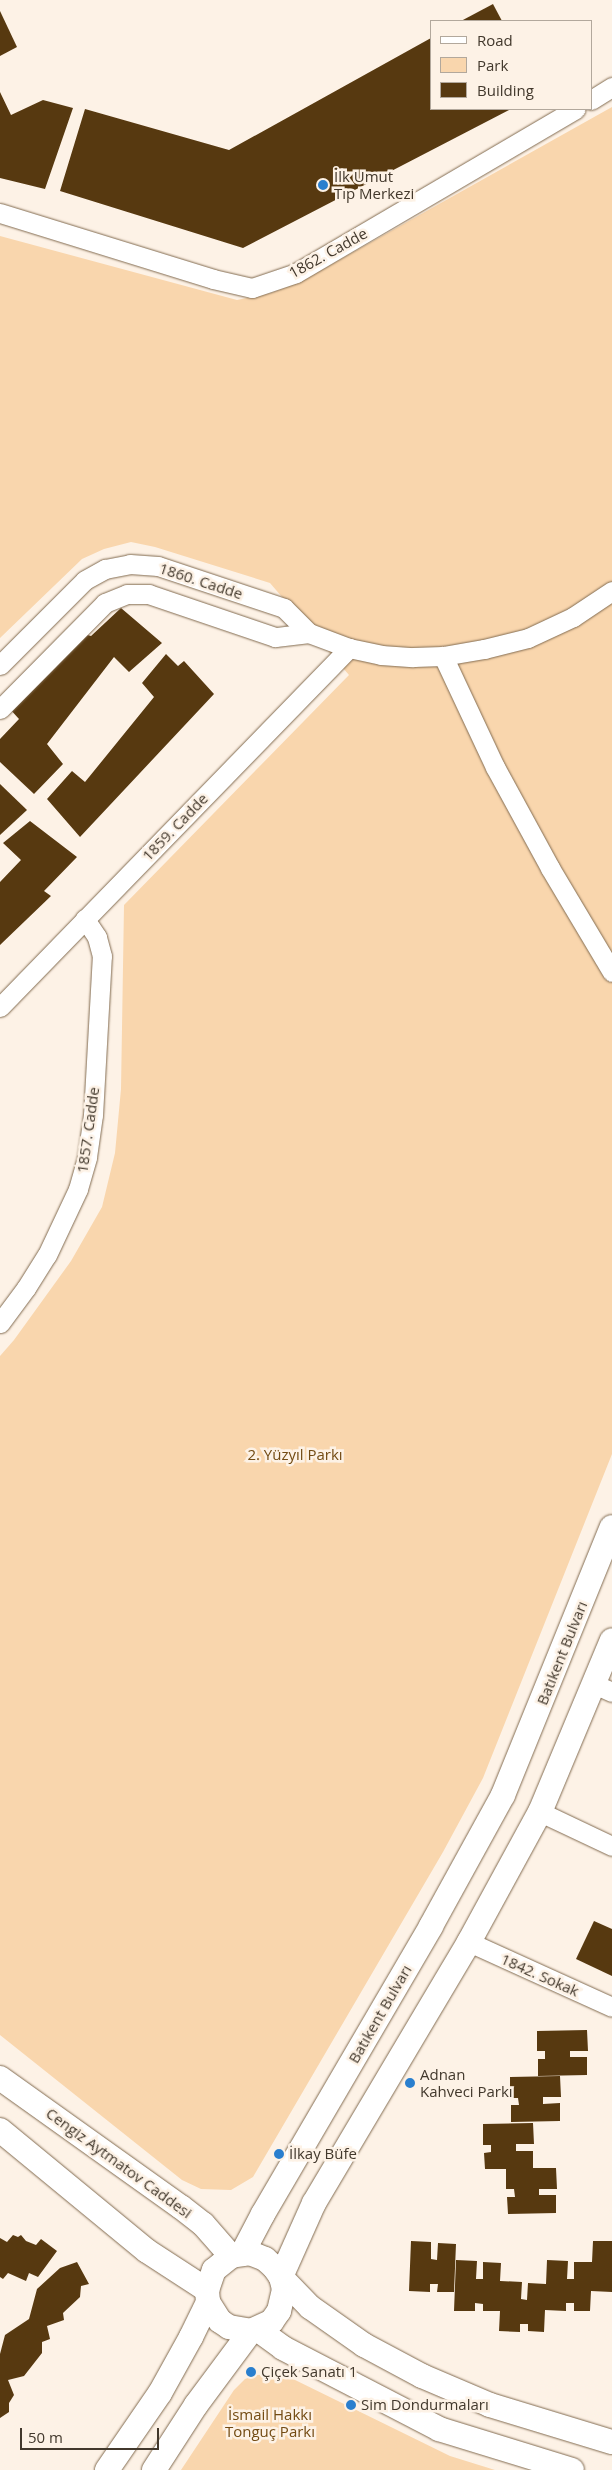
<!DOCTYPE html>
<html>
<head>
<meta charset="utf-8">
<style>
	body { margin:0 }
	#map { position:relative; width:612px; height:2470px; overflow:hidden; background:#fdf2e6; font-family:"Open Sans",sans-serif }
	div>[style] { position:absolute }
	.green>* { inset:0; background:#f9d6ad }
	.building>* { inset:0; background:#573910 }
	.roads { filter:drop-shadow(0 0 1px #826b50) drop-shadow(0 0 1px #826b50) }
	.minor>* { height:19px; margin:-9.5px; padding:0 9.5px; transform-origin:9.5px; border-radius:9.5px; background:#fff }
	.major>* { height:24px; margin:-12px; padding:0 12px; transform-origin:12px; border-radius:12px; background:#fff }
	.dots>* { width:14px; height:14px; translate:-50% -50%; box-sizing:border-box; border:2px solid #fdf2e6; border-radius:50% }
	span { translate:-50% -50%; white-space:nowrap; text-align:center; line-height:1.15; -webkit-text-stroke:5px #fdf2e6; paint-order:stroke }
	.poi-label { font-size:15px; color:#42382c }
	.left { translate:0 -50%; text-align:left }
	.street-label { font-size:15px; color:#42382c }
	.park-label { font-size:15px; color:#734b13 }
	.legend { position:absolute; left:430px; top:20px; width:162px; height:90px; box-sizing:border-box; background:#fdf2e6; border:1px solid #b2a89c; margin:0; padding:6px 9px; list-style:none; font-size:15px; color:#42382c }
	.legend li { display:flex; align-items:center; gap:10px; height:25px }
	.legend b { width:25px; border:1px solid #b2a89c }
	.scale { position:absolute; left:20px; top:2428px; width:139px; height:22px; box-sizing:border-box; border:2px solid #42382c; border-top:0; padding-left:6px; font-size:15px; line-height:18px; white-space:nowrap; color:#42382c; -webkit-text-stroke:4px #fdf2e6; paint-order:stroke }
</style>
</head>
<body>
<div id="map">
	<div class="green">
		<i style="clip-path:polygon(612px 107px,612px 1454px,483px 1778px,443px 1852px,253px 2177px,231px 2190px,201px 2189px,182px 2180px,0 2035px,0 1356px,14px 1340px,71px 1261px,102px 1207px,115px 1153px,121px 1089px,124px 905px,349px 675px,270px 583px,155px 547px,131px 542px,104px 549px,82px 559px,0 638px,0 236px,237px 300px,271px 293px,300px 282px)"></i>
		<i style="clip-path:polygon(272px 2374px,289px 2377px,450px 2456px,495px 2470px,181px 2470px,234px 2390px,245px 2379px,257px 2375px)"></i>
	</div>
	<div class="building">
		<i style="clip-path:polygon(493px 4px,502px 21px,461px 21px)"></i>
		<i style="clip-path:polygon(0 11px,17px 47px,0 56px)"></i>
		<i style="clip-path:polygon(431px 38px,431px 109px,511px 109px,243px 248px,60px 191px,85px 109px,229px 150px)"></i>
		<i style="clip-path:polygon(0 92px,11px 115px,43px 100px,73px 108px,45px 189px,0 178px)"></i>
		<i style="clip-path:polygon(121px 608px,162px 643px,129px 672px,114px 657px,47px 744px,63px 764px,34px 794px,0 762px,0 739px,19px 719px,9px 708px,84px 634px,91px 636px)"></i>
		<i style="clip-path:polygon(166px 654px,178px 666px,184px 661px,214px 694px,80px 837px,47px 799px,72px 771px,85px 782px,154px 697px,142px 683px)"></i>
		<i style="clip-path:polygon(0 784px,27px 810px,0 835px)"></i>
		<i style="clip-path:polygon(30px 821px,77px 857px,44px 891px,51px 896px,0 945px,0 882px,21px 860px,3px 843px)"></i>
		<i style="clip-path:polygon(594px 1921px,612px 1929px,612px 1976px,576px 1959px)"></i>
		<i style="clip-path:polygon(587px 2030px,588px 2051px,570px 2051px,570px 2057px,587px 2057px,587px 2075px,538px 2076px,538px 2059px,545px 2059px,545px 2051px,537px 2051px,537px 2031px)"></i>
		<i style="clip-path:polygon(560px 2076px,561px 2097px,543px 2097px,543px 2104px,560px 2103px,560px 2121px,511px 2122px,511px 2105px,519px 2105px,518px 2098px,510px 2098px,510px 2077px)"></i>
		<i style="clip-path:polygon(533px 2123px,534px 2144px,516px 2144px,516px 2151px,533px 2151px,533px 2168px,556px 2168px,557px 2189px,539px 2189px,539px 2195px,556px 2195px,556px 2213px,508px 2214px,507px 2197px,515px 2197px,514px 2189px,506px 2189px,506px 2169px,485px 2169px,484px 2153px,491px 2152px,491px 2145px,483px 2145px,483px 2124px)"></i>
		<i style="clip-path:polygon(13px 2235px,18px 2237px,21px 2235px,26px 2241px,36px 2245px,41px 2239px,57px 2251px,38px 2277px,29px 2273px,26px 2281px,8px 2273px,3px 2279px,0 2277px,0 2238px,7px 2242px)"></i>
		<i style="clip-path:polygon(411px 2241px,431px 2242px,431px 2259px,437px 2260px,438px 2243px,456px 2244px,454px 2292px,437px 2292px,438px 2284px,430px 2284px,430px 2292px,409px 2291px)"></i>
		<i style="clip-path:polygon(593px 2241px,612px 2241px,612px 2292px,591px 2291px,590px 2311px,574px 2311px,574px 2303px,566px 2303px,566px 2311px,545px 2310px,544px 2332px,528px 2331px,528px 2324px,520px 2324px,520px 2332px,499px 2331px,500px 2311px,483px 2311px,483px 2304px,475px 2303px,475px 2311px,454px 2311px,456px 2260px,477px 2261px,476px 2279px,483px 2279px,483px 2262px,501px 2263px,500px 2281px,522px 2282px,521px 2299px,527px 2300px,528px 2283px,546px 2284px,547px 2260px,568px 2261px,567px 2279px,574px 2279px,574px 2262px,592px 2262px)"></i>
		<i style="clip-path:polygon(77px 2262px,89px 2284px,81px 2286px,80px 2297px,63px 2313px,64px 2320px,47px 2326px,50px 2339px,42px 2342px,42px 2353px,24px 2376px,8px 2380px,14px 2395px,9px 2403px,9px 2412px,0 2418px,0 2354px,5px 2335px,29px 2319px,37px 2289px,60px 2268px)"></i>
	</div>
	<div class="roads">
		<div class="minor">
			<i style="left:591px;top:100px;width:25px;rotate:-32deg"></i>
			<i style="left:0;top:213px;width:223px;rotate:17.2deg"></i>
			<i style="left:213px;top:279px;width:40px;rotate:13deg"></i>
			<i style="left:252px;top:288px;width:46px;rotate:-18.8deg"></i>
			<i style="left:296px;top:273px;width:324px;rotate:-30.4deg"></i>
			<i style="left:309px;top:633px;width:43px;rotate:20.6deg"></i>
			<i style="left:349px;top:648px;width:33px;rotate:12deg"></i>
			<i style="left:381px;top:655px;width:32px;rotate:4deg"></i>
			<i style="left:413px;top:657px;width:30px;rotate:-2deg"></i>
			<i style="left:443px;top:656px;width:42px;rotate:-9.7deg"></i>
			<i style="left:484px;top:649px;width:45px;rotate:-14deg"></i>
			<i style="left:528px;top:638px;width:50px;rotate:-25deg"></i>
			<i style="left:573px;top:617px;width:47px;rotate:-33.7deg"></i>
			<i style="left:443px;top:656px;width:123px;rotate:64.9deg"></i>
			<i style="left:495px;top:767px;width:115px;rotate:61.4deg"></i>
			<i style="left:550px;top:868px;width:121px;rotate:59.2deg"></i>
			<i style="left:0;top:665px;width:120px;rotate:-45deg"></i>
			<i style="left:85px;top:580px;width:23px;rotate:-29deg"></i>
			<i style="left:105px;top:569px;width:25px;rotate:-11deg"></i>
			<i style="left:130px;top:564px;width:28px;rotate:4deg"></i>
			<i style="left:158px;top:566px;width:133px;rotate:18.4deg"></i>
			<i style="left:284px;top:608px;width:35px;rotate:45deg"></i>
			<i style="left:309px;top:633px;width:34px;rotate:173deg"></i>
			<i style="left:275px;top:637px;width:133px;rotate:-161.2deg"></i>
			<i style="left:149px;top:594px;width:22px;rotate:180deg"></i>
			<i style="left:127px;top:594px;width:24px;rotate:158deg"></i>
			<i style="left:105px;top:603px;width:149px;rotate:134.7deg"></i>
			<i style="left:0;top:1007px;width:501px;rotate:-45.81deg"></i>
			<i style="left:0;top:1323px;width:44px;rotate:-53.4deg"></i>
			<i style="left:26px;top:1288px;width:39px;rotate:-58deg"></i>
			<i style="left:47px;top:1255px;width:73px;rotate:-64.8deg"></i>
			<i style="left:78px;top:1189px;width:33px;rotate:-74deg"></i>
			<i style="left:87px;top:1157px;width:42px;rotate:-81.9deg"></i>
			<i style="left:93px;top:1115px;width:159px;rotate:-86.8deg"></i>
			<i style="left:102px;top:956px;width:20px;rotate:-105deg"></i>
			<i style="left:97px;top:937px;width:22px;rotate:-124deg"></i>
			<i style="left:594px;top:1684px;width:20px;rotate:24deg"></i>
			<i style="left:540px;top:1812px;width:80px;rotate:25.3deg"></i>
			<i style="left:469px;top:1942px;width:157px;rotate:24.4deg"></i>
		</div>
		<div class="major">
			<i style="left:0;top:2078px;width:222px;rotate:35.5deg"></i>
			<i style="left:181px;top:2207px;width:28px;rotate:38deg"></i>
			<i style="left:203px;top:2224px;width:43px;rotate:48.8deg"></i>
			<i style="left:0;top:2130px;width:190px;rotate:39.5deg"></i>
			<i style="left:147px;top:2251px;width:72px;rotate:33deg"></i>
			<i style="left:242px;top:2254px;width:45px;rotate:-62.3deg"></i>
			<i style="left:263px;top:2214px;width:333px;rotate:-59.7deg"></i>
			<i style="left:431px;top:1926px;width:149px;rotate:-61.2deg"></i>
			<i style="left:503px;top:1795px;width:289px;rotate:-67.9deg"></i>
			<i style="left:208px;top:2302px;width:22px;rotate:58deg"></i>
			<i style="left:220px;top:2321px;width:11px;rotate:34deg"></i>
			<i style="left:229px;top:2327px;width:22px;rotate:10deg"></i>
			<i style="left:257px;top:2329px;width:32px;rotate:36deg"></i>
			<i style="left:283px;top:2348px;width:176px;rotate:27.4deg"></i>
			<i style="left:439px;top:2429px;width:139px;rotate:17.1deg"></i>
			<i style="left:107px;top:2470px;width:93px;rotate:-55.5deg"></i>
			<i style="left:160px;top:2393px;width:64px;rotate:-61deg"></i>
			<i style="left:191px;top:2337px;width:39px;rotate:-64deg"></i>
			<i style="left:208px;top:2302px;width:12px;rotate:-95deg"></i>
			<i style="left:207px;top:2290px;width:21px;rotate:-71deg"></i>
			<i style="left:214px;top:2270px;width:22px;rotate:-39deg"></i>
			<i style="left:231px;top:2256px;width:19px;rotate:-9deg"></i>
			<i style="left:250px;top:2253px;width:16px;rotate:22deg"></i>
			<i style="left:265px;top:2259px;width:12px;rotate:42deg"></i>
			<i style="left:274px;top:2267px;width:12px;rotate:55deg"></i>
			<i style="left:281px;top:2277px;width:42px;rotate:46deg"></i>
			<i style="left:310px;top:2307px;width:66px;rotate:35.1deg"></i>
			<i style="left:364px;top:2345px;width:66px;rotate:28.1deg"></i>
			<i style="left:422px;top:2376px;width:74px;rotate:23.1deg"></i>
			<i style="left:490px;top:2405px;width:127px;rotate:16.9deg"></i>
			<i style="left:154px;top:2470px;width:77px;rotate:-57.1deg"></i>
			<i style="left:196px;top:2405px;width:92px;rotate:-53.4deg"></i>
			<i style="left:251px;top:2331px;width:23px;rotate:-25deg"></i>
			<i style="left:272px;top:2321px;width:12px;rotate:-55deg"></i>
			<i style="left:279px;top:2311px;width:23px;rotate:-77deg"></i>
			<i style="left:284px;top:2289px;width:12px;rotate:-104deg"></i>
			<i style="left:281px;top:2277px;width:81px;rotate:-66deg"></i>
			<i style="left:314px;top:2203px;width:304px;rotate:-59.3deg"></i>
			<i style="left:469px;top:1942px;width:148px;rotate:-61.4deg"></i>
			<i style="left:540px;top:1812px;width:186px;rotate:-67.3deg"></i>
		</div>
	</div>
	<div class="dots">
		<i style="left:323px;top:185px;background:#2a7fce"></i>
		<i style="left:410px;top:2083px;background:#2a7fce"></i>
		<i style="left:279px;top:2154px;background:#2a7fce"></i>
		<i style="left:251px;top:2372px;background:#2a7fce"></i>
		<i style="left:351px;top:2405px;background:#2a7fce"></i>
	</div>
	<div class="poi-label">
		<span class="left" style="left:334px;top:185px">İlk Umut<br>Tıp Merkezi</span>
		<span class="left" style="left:420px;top:2083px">Adnan<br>Kahveci Parkı</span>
		<span class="left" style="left:289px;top:2154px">İlkay Büfe</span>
		<span class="left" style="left:261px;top:2372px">Çiçek Sanatı 1</span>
		<span class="left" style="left:361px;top:2405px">Sim Dondurmaları</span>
	</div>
	<div class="street-label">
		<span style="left:328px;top:253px;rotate:-29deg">1862. Cadde</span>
		<span style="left:201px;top:581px;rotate:18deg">1860. Cadde</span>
		<span style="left:175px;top:827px;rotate:-46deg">1859. Cadde</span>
		<span style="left:88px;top:1130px;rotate:-82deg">1857. Cadde</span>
		<span style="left:562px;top:1653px;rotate:-68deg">Batıkent Bulvarı</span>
		<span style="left:540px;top:1975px;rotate:24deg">1842. Sokak</span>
		<span style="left:380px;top:2014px;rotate:-60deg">Batıkent Bulvarı</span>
		<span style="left:119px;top:2163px;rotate:36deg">Cengiz Aytmatov Caddesi</span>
	</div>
	<div class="park-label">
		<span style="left:295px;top:1455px">2. Yüzyıl Parkı</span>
		<span style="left:270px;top:2423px">İsmail Hakkı<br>Tonguç Parkı</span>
	</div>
	<ul class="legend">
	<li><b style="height:6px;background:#fff"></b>Road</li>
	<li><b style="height:14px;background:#f9d6ad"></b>Park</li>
	<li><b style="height:14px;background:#573910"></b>Building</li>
	</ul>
	<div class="scale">50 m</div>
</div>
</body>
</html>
